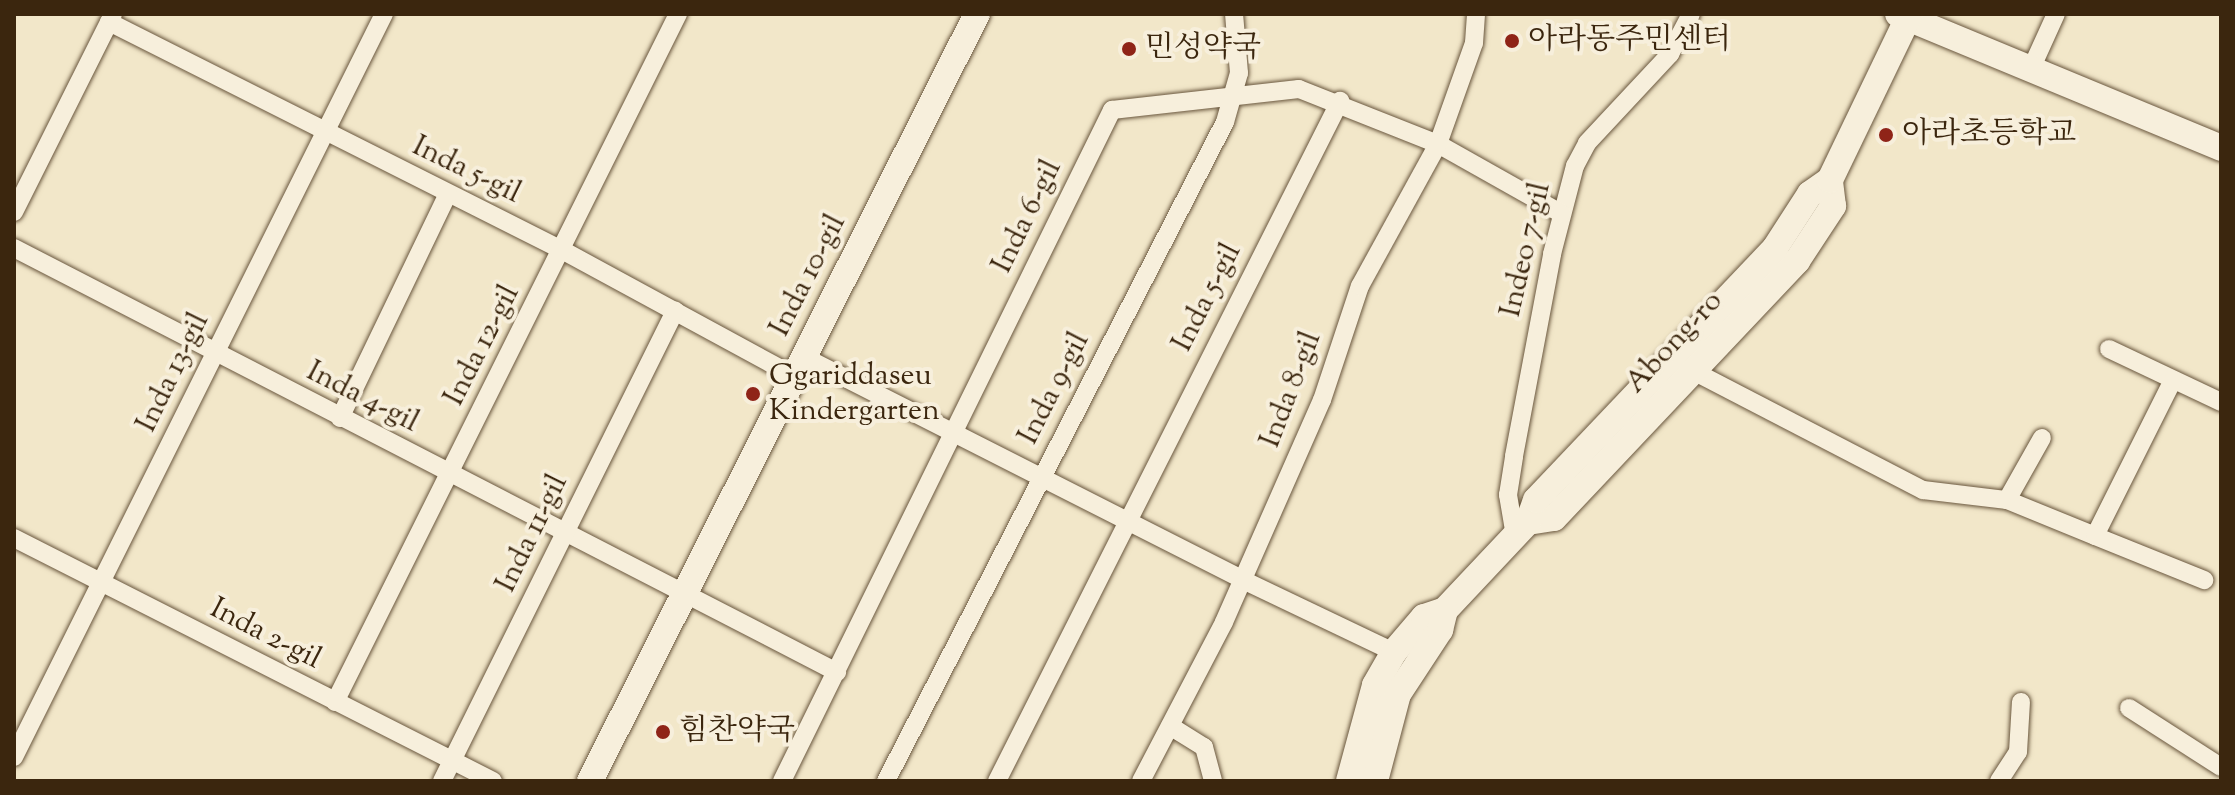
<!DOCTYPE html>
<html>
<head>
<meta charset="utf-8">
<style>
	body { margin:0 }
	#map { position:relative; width:2235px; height:795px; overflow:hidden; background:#f2e7c9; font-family:"Sorts Mill Goudy","Noto Serif KR",serif }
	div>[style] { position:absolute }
	.roads { filter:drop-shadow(0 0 2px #69563d) drop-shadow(0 0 2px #69563d) }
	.street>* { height:18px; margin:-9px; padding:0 9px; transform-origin:9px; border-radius:9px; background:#f7efdc }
	.secondary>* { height:26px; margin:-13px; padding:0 13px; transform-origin:13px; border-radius:13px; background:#f7efdc }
	.dots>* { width:22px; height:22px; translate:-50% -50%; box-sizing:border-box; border:4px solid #f7efdc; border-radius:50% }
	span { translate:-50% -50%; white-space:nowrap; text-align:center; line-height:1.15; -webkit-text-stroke:8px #f7efdc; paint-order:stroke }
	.poi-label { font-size:30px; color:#3b260e }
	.left { translate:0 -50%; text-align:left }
	.street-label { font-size:30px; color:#3b260e }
	.frame { position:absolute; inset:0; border:16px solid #3b260e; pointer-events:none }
</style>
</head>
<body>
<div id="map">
	<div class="roads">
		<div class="street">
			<i style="left:109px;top:22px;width:507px;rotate:26.72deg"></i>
			<i style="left:562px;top:250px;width:264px;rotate:28.5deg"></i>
			<i style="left:2031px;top:69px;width:60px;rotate:-65.6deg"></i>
			<i style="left:14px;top:212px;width:221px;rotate:-63.4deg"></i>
			<i style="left:14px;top:248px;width:926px;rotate:27.26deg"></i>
			<i style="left:2109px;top:349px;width:124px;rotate:25.3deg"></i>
			<i style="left:804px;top:357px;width:492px;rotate:26.9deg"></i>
			<i style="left:1243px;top:580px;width:167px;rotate:25.5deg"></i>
			<i style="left:1693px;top:371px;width:259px;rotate:27.4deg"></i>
			<i style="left:1923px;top:490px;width:85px;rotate:6.8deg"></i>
			<i style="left:2007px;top:500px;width:95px;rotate:22.2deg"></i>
			<i style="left:2173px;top:380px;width:174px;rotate:116.6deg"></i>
			<i style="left:2095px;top:536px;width:118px;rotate:22deg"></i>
			<i style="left:340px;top:418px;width:249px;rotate:-64.3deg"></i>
			<i style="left:2007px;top:500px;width:71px;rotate:-60.6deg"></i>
			<i style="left:1515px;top:536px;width:42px;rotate:-99.7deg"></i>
			<i style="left:1508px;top:495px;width:39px;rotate:-81deg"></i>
			<i style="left:1514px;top:456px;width:206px;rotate:-79.3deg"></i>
			<i style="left:1552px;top:254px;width:91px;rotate:-75.4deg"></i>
			<i style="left:1575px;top:166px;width:26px;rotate:-62deg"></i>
			<i style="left:1587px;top:143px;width:122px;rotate:-47deg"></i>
			<i style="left:1670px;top:54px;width:45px;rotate:-62.3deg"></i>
			<i style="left:14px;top:538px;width:537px;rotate:26.9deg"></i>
			<i style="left:335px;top:702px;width:769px;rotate:-63.5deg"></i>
			<i style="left:2129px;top:708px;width:109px;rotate:32.7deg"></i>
			<i style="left:1170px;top:726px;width:40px;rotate:32deg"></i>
			<i style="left:1204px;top:747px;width:35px;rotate:75deg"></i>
			<i style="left:14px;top:757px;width:830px;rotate:-63.53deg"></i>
			<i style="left:442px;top:781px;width:525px;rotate:-63.63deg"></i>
			<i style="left:782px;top:781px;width:748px;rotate:-63.81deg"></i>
			<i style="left:1112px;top:110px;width:188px;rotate:-6.4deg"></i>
			<i style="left:1299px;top:89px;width:149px;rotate:21.6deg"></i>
			<i style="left:1438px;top:144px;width:142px;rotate:29.4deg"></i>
			<i style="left:886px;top:781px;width:741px;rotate:-62.78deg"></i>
			<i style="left:1225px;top:122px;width:51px;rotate:-74.1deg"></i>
			<i style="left:1239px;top:73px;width:59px;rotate:-94.8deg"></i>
			<i style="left:997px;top:781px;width:762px;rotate:-63.23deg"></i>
			<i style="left:1141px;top:781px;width:179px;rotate:-62.4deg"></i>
			<i style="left:1224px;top:622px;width:243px;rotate:-66.2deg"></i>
			<i style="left:1322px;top:400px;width:120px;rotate:-71.6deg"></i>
			<i style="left:1360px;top:286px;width:162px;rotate:-61.2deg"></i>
			<i style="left:1438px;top:144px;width:107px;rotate:-70.4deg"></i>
			<i style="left:1474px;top:43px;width:29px;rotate:-86deg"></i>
			<i style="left:1999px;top:781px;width:35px;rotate:-57deg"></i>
			<i style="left:2018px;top:752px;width:50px;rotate:-86.6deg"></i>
		</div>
		<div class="secondary">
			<i style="left:1898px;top:14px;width:350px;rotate:22.5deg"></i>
			<i style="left:1528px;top:522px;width:26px;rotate:-9deg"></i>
			<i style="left:1554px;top:518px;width:354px;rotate:-46.6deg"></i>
			<i style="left:1797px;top:261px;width:66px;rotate:-56.8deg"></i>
			<i style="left:1833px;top:206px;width:26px;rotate:-97deg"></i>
			<i style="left:590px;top:781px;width:859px;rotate:-63.23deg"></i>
			<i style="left:1349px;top:781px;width:99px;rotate:-74.8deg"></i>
			<i style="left:1375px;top:685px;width:38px;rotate:-60deg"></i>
			<i style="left:1394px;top:652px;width:46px;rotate:-49.4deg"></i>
			<i style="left:1424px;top:617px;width:22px;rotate:-18deg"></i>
			<i style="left:1445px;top:610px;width:121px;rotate:-46.7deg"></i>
			<i style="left:1528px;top:522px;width:23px;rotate:-70deg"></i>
			<i style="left:1536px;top:500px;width:347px;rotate:-46.5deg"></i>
			<i style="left:1775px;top:248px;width:64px;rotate:-57.1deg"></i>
			<i style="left:1810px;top:194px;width:24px;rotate:-35deg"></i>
			<i style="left:1830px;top:180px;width:184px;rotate:-64.3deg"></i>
			<i style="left:1375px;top:781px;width:90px;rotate:-75.2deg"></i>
			<i style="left:1398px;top:694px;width:77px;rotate:-56.7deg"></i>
			<i style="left:1440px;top:630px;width:21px;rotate:-76deg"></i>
		</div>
	</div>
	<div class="dots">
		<i style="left:1512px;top:41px;background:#8f2418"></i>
		<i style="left:1129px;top:49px;background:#8f2418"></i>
		<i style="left:1886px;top:135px;background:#8f2418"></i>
		<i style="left:753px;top:394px;background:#8f2418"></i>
		<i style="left:663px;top:732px;background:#8f2418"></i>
	</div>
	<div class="poi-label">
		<span class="left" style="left:1528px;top:41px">아라동주민센터</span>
		<span class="left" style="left:1145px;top:49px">민성약국</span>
		<span class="left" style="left:1902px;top:135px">아라초등학교</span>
		<span class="left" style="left:769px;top:394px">Ggariddaseu<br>Kindergarten</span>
		<span class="left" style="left:679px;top:732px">힘찬약국</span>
	</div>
	<div class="street-label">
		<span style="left:466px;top:171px;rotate:26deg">Inda 5-gil</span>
		<span style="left:1028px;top:217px;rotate:-64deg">Inda 6-gil</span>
		<span style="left:1527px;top:250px;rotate:-77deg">Indeo 7-gil</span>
		<span style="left:809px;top:276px;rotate:-63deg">Inda 10-gil</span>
		<span style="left:1208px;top:298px;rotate:-63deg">Inda 5-gil</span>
		<span style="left:1675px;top:343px;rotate:-47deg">Abong-ro</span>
		<span style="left:483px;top:346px;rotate:-63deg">Inda 12-gil</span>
		<span style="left:174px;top:373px;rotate:-64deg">Inda 13-gil</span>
		<span style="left:1055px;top:389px;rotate:-63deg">Inda 9-gil</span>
		<span style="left:1292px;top:390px;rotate:-69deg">Inda 8-gil</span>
		<span style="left:362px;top:398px;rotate:27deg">Inda 4-gil</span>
		<span style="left:533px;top:534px;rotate:-64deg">Inda 11-gil</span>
		<span style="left:265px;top:635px;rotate:27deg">Inda 2-gil</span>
	</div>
	<div class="frame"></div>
</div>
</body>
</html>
